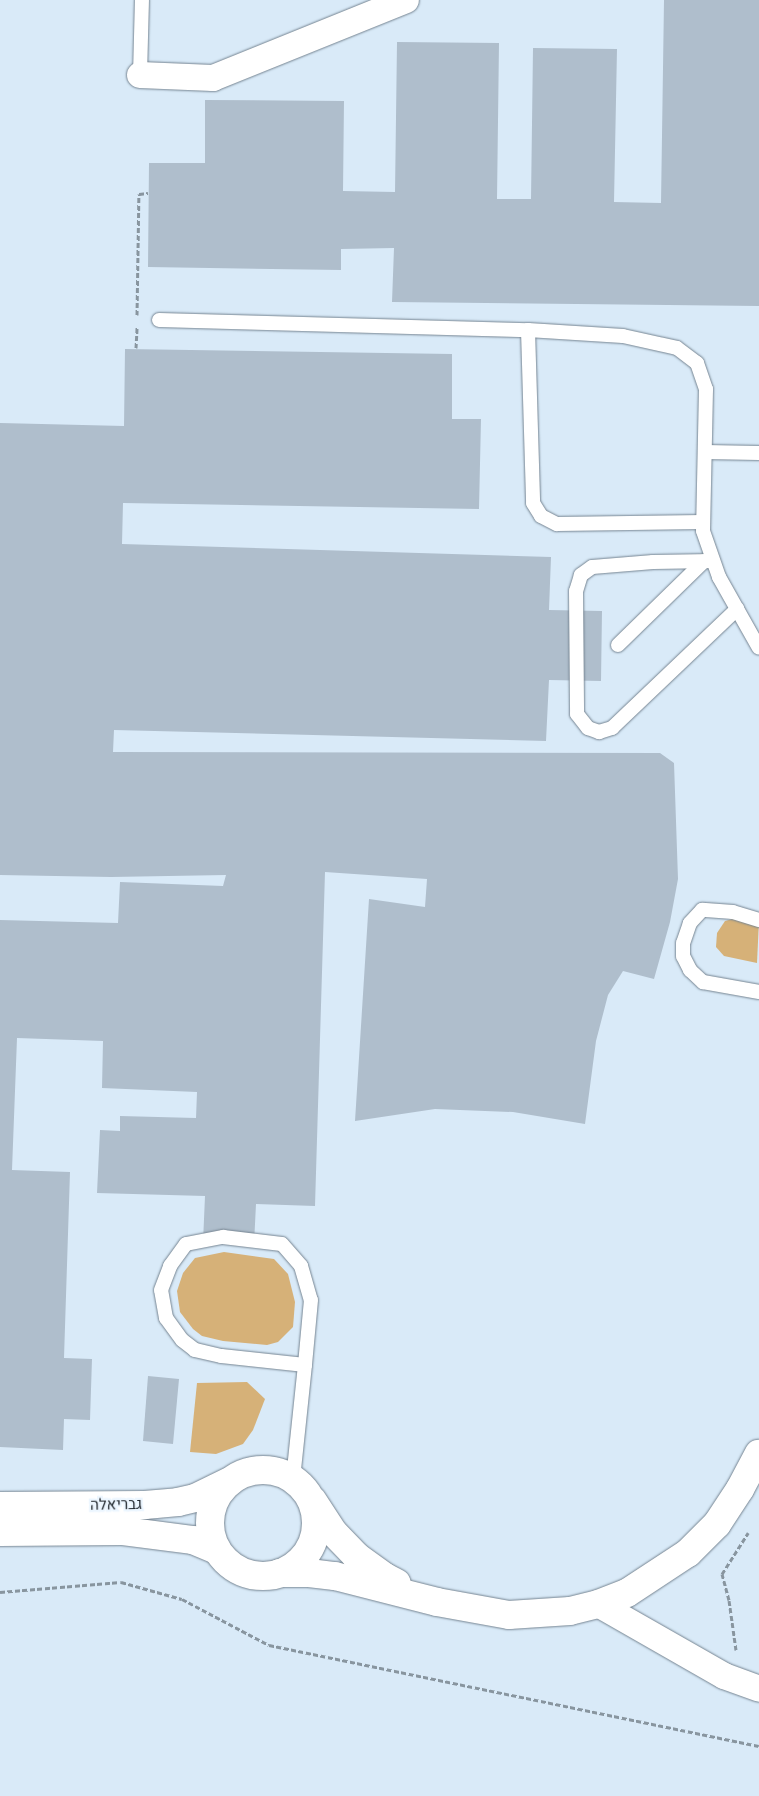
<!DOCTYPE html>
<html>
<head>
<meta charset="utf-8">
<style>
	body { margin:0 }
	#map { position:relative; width:759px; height:1796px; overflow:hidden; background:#d9eaf8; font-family:"Crimson Pro",Heebo,serif }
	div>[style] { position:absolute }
	.green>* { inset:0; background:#d6b178 }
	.building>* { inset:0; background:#afbecc }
	.path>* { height:3px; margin-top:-1.5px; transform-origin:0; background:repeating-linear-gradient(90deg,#88959f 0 5px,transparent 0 7.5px) }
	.roads { filter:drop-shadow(0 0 1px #758491) drop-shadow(0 0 1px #758491) }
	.lane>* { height:14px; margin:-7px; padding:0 7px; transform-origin:7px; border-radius:7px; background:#fff }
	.street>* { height:26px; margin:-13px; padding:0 13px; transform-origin:13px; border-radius:13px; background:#fff }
	.secondary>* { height:28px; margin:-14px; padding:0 14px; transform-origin:14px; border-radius:14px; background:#fff }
	.secondary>.ring { margin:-14px; padding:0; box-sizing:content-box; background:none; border:28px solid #fff; border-radius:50% }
	span { translate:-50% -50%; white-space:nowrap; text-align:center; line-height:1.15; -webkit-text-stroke:4.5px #ecf6ff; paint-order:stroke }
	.street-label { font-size:15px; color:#23292f }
</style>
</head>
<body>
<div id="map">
	<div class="green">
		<i style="clip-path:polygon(740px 917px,759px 920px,757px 963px,724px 956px,716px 947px,717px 933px,725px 921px)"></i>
		<i style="clip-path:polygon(224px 1252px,274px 1259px,288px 1274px,295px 1302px,293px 1327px,278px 1342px,267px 1345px,223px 1341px,202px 1336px,193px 1329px,180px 1312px,177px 1291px,183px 1273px,195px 1258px)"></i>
		<i style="clip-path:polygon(247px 1382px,265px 1399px,253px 1430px,243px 1444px,216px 1454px,190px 1452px,197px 1383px)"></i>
	</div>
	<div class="building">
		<i style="clip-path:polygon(664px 0,759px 0,759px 306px,392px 302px,394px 248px,341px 249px,341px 270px,148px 267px,149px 163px,205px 163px,205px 100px,344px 101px,343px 191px,395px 192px,397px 42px,499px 43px,497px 199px,531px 199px,533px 48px,617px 49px,614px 202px,661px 203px)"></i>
		<i style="clip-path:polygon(125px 349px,452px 354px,452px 419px,481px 419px,479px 509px,123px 503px,122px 544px,551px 557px,549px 610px,602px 611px,601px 681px,549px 680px,546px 741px,114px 730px,113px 752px,660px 753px,674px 763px,678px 879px,670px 922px,654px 979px,623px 971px,608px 995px,596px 1041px,585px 1124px,513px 1112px,435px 1109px,355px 1121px,369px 899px,425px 907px,427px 879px,325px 872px,315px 1206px,256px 1204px,254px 1244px,203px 1242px,205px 1196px,97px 1193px,100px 1130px,120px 1131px,120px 1116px,196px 1118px,197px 1092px,102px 1088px,103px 1041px,17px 1038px,12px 1170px,70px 1172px,64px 1358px,92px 1359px,90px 1420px,64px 1419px,63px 1450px,0 1447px,0 920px,118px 923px,120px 882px,223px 886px,226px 875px,111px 877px,0 875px,0 423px,124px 426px)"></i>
		<i style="clip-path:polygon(148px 1376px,179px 1379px,173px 1444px,143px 1441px)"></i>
	</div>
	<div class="path">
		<i style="left:137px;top:315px;width:121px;rotate:-89.1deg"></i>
		<i style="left:139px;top:194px;width:9px;rotate:-6deg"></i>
		<i style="left:136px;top:348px;width:22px;rotate:-87deg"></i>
		<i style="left:0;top:1592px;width:121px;rotate:-4.7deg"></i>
		<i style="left:121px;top:1582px;width:63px;rotate:15.6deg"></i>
		<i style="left:182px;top:1599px;width:98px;rotate:27.9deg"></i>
		<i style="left:269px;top:1645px;width:500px;rotate:11.65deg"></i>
		<i style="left:736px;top:1650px;width:50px;rotate:-98deg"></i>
		<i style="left:729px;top:1600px;width:27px;rotate:-105deg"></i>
		<i style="left:722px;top:1574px;width:49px;rotate:-57.6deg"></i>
	</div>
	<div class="roads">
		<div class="lane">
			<i style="left:140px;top:75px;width:75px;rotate:-88.5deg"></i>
			<i style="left:159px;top:320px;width:369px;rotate:1.6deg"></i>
			<i style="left:528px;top:330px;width:95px;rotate:3.6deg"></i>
			<i style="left:623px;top:336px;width:55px;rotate:12.5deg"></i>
			<i style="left:677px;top:348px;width:25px;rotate:37deg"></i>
			<i style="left:697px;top:363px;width:28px;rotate:71deg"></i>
			<i style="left:706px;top:389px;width:142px;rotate:91.2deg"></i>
			<i style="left:703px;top:531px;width:49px;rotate:70.8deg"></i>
			<i style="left:719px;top:577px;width:81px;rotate:60.6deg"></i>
			<i style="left:528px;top:330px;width:173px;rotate:88.3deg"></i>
			<i style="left:533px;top:503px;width:15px;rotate:58deg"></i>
			<i style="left:541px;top:516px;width:18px;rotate:27deg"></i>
			<i style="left:557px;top:524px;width:146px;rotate:-0.8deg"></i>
			<i style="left:705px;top:452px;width:54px;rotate:1.1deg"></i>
			<i style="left:713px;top:561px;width:60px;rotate:179deg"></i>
			<i style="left:653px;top:562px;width:61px;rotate:175.3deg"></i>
			<i style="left:592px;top:567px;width:14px;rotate:144deg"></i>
			<i style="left:581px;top:575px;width:17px;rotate:107deg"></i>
			<i style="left:576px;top:591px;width:123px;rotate:89.5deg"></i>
			<i style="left:577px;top:714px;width:18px;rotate:52deg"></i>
			<i style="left:588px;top:728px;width:12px;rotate:20deg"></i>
			<i style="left:599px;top:732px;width:14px;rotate:-17deg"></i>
			<i style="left:612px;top:728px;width:173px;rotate:-43.6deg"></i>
			<i style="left:618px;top:645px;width:120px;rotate:-44.3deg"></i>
			<i style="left:759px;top:920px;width:27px;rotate:-163deg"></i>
			<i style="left:733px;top:912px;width:31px;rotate:-176deg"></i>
			<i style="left:702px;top:910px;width:18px;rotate:133deg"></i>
			<i style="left:690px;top:923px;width:21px;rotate:109deg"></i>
			<i style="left:683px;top:943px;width:13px;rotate:90deg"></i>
			<i style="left:683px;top:956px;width:16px;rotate:63deg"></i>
			<i style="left:690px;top:970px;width:18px;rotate:43deg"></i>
			<i style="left:703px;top:982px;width:57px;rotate:10.1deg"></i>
			<i style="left:223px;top:1237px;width:59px;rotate:6.8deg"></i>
			<i style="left:282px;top:1244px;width:29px;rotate:49deg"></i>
			<i style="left:301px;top:1266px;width:35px;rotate:74deg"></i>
			<i style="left:311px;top:1300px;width:65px;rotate:95.3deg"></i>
			<i style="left:305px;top:1365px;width:84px;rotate:-173.9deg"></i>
			<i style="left:221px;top:1356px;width:27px;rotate:-167deg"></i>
			<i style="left:195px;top:1350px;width:16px;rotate:-142deg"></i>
			<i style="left:182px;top:1340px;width:27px;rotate:-126deg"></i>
			<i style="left:166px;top:1318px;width:28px;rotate:-100deg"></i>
			<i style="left:161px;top:1290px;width:26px;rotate:-69deg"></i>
			<i style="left:170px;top:1266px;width:27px;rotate:-54deg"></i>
			<i style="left:186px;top:1244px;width:38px;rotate:-11deg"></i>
			<i style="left:293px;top:1479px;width:115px;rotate:-84deg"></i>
		</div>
		<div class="street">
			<i style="left:140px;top:75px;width:73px;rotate:2.4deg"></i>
			<i style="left:213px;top:78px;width:208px;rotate:-22deg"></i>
			<i style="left:598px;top:1604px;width:145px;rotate:29.7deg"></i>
			<i style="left:724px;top:1676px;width:37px;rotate:20deg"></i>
		</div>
		<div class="secondary">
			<i class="ring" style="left:210px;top:1470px;width:78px;height:78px"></i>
			<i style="left:313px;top:1501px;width:38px;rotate:57deg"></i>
			<i style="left:334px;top:1533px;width:32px;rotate:46deg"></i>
			<i style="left:356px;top:1556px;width:36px;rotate:36deg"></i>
			<i style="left:385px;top:1577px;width:13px;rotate:27deg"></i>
			<i style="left:0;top:1506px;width:145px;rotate:-0.4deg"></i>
			<i style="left:145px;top:1505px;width:33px;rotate:-5deg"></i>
			<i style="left:178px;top:1502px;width:17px;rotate:-13deg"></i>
			<i style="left:195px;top:1498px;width:37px;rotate:-26deg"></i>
			<i style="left:0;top:1532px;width:123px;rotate:-0.5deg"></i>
			<i style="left:123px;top:1531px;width:71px;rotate:7.3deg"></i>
			<i style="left:193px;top:1540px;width:26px;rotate:23deg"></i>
			<i style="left:280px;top:1573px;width:29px"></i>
			<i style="left:309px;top:1573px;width:26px;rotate:7deg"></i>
			<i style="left:335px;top:1576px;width:105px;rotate:14.3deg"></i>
			<i style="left:437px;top:1602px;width:73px;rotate:10.2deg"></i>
			<i style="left:509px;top:1615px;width:61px;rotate:-3.8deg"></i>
			<i style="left:570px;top:1611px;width:29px;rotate:-14deg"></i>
			<i style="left:598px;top:1604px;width:31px;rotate:-21deg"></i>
			<i style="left:627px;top:1593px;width:73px;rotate:-33.3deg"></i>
			<i style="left:688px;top:1553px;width:41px;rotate:-45deg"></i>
			<i style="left:717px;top:1524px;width:42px;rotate:-56.7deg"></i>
			<i style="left:740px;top:1489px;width:40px;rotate:-62deg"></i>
		</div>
	</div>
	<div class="street-label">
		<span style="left:116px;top:1505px;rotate:-1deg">גבריאלה</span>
	</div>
</div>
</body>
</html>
